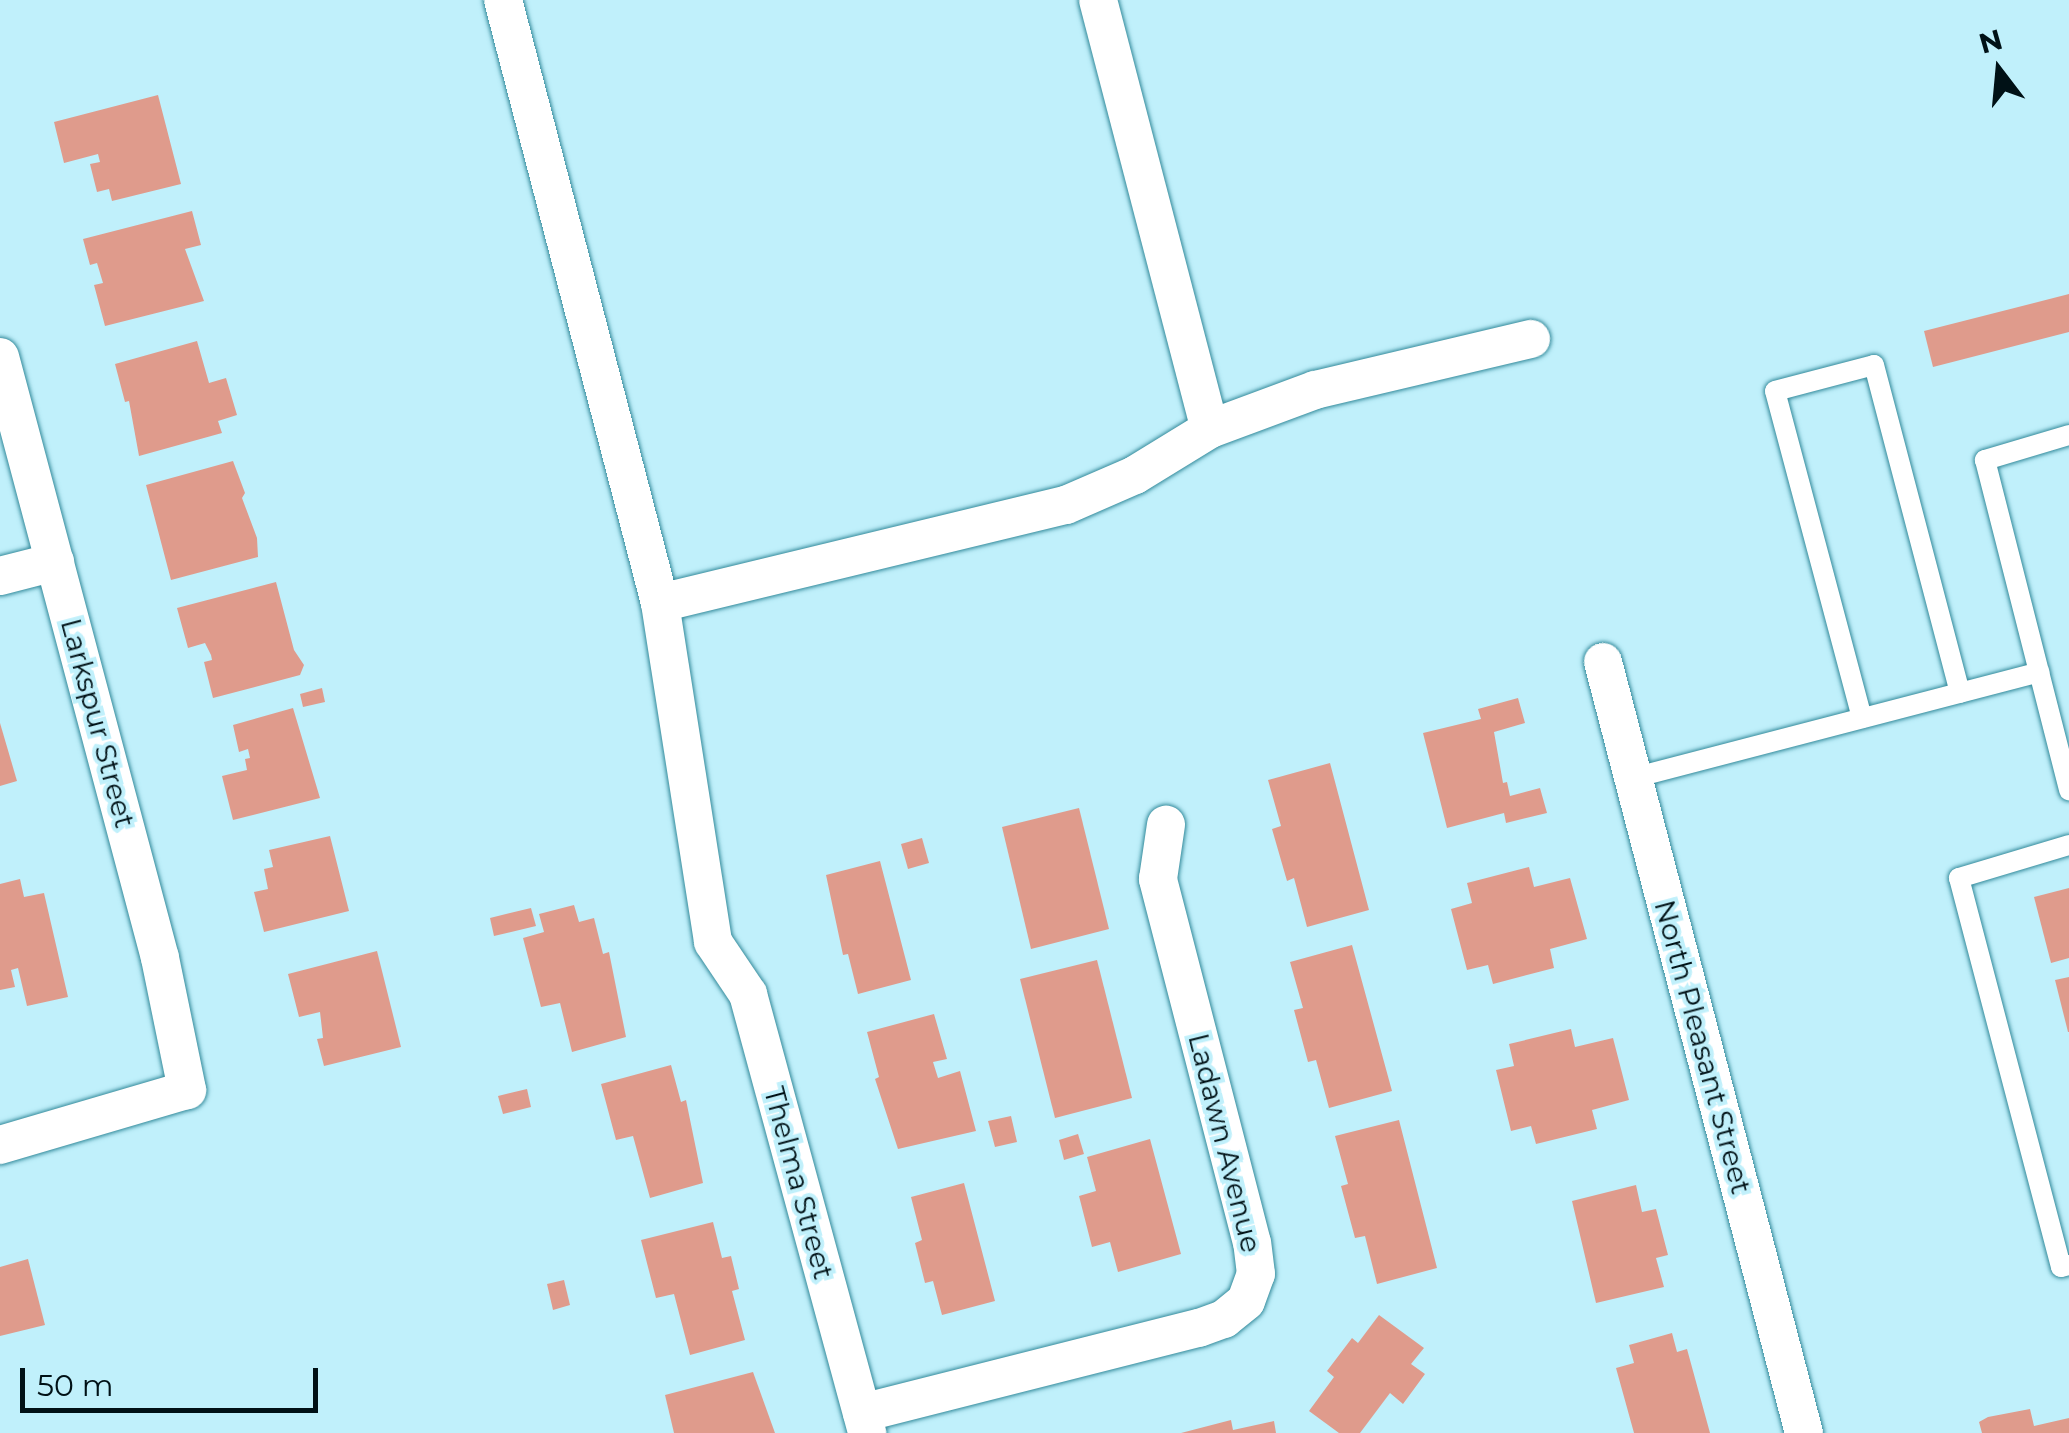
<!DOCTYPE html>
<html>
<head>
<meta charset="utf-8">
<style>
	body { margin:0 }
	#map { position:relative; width:2069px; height:1433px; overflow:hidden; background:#c0f0fb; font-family:Montserrat,sans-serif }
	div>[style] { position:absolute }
	.building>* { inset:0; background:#df9b8c }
	.roads { filter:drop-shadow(0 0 2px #338a9b) drop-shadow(0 0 2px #338a9b) }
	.lane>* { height:20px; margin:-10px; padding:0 10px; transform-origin:10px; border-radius:10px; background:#fff }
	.street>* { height:38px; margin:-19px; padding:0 19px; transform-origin:19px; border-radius:19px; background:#fff }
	span { translate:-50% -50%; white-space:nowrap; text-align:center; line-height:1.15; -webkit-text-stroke:8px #c0f0fb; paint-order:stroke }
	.street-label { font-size:28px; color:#001116 }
	.north { position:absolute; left:1949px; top:20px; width:100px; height:100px; -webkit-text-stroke:8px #c0f0fb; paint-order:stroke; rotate:344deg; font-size:28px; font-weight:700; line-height:40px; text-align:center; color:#001116 }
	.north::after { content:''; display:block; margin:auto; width:35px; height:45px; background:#001116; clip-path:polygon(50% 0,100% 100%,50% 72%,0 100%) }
	.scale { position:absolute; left:20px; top:1368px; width:298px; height:45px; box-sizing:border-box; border:5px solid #001116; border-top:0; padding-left:12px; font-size:30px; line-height:35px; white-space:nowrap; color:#001116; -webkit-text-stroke:8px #c0f0fb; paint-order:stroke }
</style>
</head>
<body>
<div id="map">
	<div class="building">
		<i style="clip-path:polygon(158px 95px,181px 184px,112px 201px,109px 189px,97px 192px,90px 164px,100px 162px,98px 154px,64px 163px,54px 122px)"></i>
		<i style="clip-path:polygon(192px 211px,201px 245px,185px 249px,204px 301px,105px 326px,94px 285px,103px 283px,97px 263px,90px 265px,83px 239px)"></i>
		<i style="clip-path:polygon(2069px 294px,2069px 332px,1933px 367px,1924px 331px)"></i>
		<i style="clip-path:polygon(197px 341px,209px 383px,226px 378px,237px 415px,218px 421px,222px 433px,139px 456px,129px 401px,125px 402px,115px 364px)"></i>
		<i style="clip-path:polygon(233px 461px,245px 493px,242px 498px,257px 538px,258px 557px,171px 580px,146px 485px)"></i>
		<i style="clip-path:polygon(276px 582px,294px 650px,304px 665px,300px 675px,213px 698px,204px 662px,212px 660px,211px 655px,205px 643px,188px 648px,177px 608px)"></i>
		<i style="clip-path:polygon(322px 688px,325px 702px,303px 707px,300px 694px)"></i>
		<i style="clip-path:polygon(1518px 698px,1525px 723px,1494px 732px,1503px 783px,1507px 782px,1510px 796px,1540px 788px,1547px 813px,1506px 823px,1504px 813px,1447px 828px,1423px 733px,1481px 719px,1478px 709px)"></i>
		<i style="clip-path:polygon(293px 708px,320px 798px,233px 820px,222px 776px,247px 770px,245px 759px,250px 758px,248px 749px,239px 752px,233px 725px)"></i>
		<i style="clip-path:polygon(0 723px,17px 781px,0 786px)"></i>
		<i style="clip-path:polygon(1330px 763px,1369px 910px,1307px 927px,1294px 878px,1287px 881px,1272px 829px,1281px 826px,1268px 780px)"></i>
		<i style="clip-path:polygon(1079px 808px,1109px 929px,1031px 949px,1002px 827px)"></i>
		<i style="clip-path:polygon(330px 836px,349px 911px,264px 932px,254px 892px,268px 889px,264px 869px,273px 867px,269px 850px)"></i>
		<i style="clip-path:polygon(922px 838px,929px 863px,908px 869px,901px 844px)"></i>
		<i style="clip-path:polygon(880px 861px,911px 980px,858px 994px,848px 954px,843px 955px,826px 875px)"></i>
		<i style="clip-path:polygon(1529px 867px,1534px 887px,1570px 878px,1587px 939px,1550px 949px,1554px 968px,1493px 984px,1488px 965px,1467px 970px,1451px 909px,1472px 903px,1467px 883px)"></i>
		<i style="clip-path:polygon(20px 879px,24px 897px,44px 893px,68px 997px,27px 1006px,18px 968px,11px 970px,15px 987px,0 990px,0 884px)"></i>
		<i style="clip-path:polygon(2069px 888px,2069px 958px,2051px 963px,2034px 897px)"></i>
		<i style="clip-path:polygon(574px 905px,579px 922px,594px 918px,603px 954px,609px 952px,626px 1037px,572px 1052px,560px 1003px,541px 1007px,523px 938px,544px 932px,539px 914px)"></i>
		<i style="clip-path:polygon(531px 908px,536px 926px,494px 936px,490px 918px)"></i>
		<i style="clip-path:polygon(1352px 945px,1392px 1091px,1329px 1108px,1316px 1060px,1308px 1062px,1294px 1010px,1303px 1008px,1290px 962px)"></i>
		<i style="clip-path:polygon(377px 951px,401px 1047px,324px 1066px,317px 1039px,323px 1038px,320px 1012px,299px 1017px,288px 974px)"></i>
		<i style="clip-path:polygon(1097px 960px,1132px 1098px,1055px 1118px,1020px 979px)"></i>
		<i style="clip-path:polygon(2069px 977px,2069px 1032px,2068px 1032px,2055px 980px)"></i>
		<i style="clip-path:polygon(934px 1014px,947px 1059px,933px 1062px,938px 1078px,960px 1071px,976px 1131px,898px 1149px,875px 1079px,879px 1077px,867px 1032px)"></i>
		<i style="clip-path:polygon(1571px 1029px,1575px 1047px,1613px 1038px,1629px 1100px,1592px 1110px,1597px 1129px,1536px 1144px,1531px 1126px,1511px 1131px,1496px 1070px,1514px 1066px,1509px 1044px)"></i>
		<i style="clip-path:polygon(671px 1065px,681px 1102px,686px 1100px,703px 1183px,650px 1198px,633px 1136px,616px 1140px,601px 1084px)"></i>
		<i style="clip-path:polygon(527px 1089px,531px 1107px,503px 1114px,498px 1096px)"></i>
		<i style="clip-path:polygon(1011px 1116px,1017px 1142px,995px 1147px,988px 1121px)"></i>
		<i style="clip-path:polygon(1399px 1120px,1437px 1268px,1377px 1284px,1365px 1236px,1355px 1238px,1341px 1186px,1348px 1184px,1335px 1136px)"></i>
		<i style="clip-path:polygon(1078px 1134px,1084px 1154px,1064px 1160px,1059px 1140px)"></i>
		<i style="clip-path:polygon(1150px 1139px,1181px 1254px,1118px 1272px,1110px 1242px,1092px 1247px,1079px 1196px,1096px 1191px,1087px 1157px)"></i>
		<i style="clip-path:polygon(964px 1183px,995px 1301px,942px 1315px,933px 1281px,925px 1283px,915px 1243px,922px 1240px,911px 1197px)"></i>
		<i style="clip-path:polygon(1636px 1185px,1642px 1212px,1656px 1209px,1668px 1255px,1656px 1258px,1664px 1287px,1596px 1303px,1572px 1201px)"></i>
		<i style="clip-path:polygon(713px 1222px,722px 1258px,731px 1256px,739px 1289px,732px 1291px,745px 1340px,690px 1355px,674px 1294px,656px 1298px,641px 1240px)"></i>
		<i style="clip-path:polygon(28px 1259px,45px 1325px,0 1336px,0 1267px)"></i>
		<i style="clip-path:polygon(564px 1280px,570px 1305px,553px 1310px,547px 1284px)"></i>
		<i style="clip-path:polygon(1379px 1315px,1424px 1348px,1411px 1364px,1425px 1374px,1403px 1404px,1390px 1393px,1360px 1433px,1339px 1433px,1309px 1411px,1334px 1377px,1327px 1371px,1352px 1338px,1358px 1343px)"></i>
		<i style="clip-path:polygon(1672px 1333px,1677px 1352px,1687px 1349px,1710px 1433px,1634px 1433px,1616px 1368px,1634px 1363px,1629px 1345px)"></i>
		<i style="clip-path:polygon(753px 1372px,775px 1433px,674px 1433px,665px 1395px)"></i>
		<i style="clip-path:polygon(2030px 1409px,2034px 1426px,2069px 1418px,2069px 1433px,1982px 1433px,1979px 1422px,1988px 1417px)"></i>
		<i style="clip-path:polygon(1231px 1420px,1233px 1430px,1274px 1421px,1276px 1433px,1181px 1433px)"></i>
	</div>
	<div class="roads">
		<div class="lane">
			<i style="left:2069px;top:435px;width:88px;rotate:163.4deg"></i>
			<i style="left:1985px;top:460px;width:341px;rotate:75.7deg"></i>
			<i style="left:1862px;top:718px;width:338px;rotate:-104.9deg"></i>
			<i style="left:1775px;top:391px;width:102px;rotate:-14.7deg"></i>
			<i style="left:1874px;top:365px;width:339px;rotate:75.3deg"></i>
			<i style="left:1633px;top:778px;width:420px;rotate:-14.6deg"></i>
			<i style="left:2069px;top:845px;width:115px;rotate:163.3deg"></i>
			<i style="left:1959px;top:878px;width:402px;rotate:75.3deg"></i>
			<i style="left:2061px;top:1267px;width:8px;rotate:-14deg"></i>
		</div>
		<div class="street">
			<i style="left:503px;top:0;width:623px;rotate:75.41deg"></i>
			<i style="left:660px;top:603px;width:343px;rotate:81.1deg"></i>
			<i style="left:713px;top:942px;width:63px;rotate:56.1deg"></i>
			<i style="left:748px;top:994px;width:455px;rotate:74.8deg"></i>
			<i style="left:1098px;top:0;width:443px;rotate:75.4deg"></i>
			<i style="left:0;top:357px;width:622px;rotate:75.09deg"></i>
			<i style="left:160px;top:958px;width:135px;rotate:78.4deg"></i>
			<i style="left:187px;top:1090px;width:195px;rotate:163.6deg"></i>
			<i style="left:0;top:576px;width:57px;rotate:-14.3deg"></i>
			<i style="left:660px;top:603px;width:418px;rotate:-13.6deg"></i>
			<i style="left:1066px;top:505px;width:75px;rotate:-23.5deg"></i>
			<i style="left:1135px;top:475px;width:88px;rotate:-31.5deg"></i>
			<i style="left:1210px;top:429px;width:112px;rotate:-20.4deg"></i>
			<i style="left:1315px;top:390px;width:222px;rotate:-13.3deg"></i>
			<i style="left:1603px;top:662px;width:797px;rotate:75.39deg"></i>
			<i style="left:862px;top:1413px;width:348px;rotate:-14.2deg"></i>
			<i style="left:1199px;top:1328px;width:27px;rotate:-20deg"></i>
			<i style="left:1224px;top:1319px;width:28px;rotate:-39deg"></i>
			<i style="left:1246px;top:1301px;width:29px;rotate:-70deg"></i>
			<i style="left:1256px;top:1274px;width:31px;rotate:-97deg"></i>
			<i style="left:1252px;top:1243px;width:376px;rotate:-104.5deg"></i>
			<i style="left:1158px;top:879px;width:55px;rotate:-81.6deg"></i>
		</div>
	</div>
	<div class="street-label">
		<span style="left:98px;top:723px;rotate:75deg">Larkspur Street</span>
		<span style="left:1703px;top:1047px;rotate:75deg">North Pleasant Street</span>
		<span style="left:1225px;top:1143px;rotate:76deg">Ladawn Avenue</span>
		<span style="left:799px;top:1183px;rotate:75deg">Thelma Street</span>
	</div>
	<div class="north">N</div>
	<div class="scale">50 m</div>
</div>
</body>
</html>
